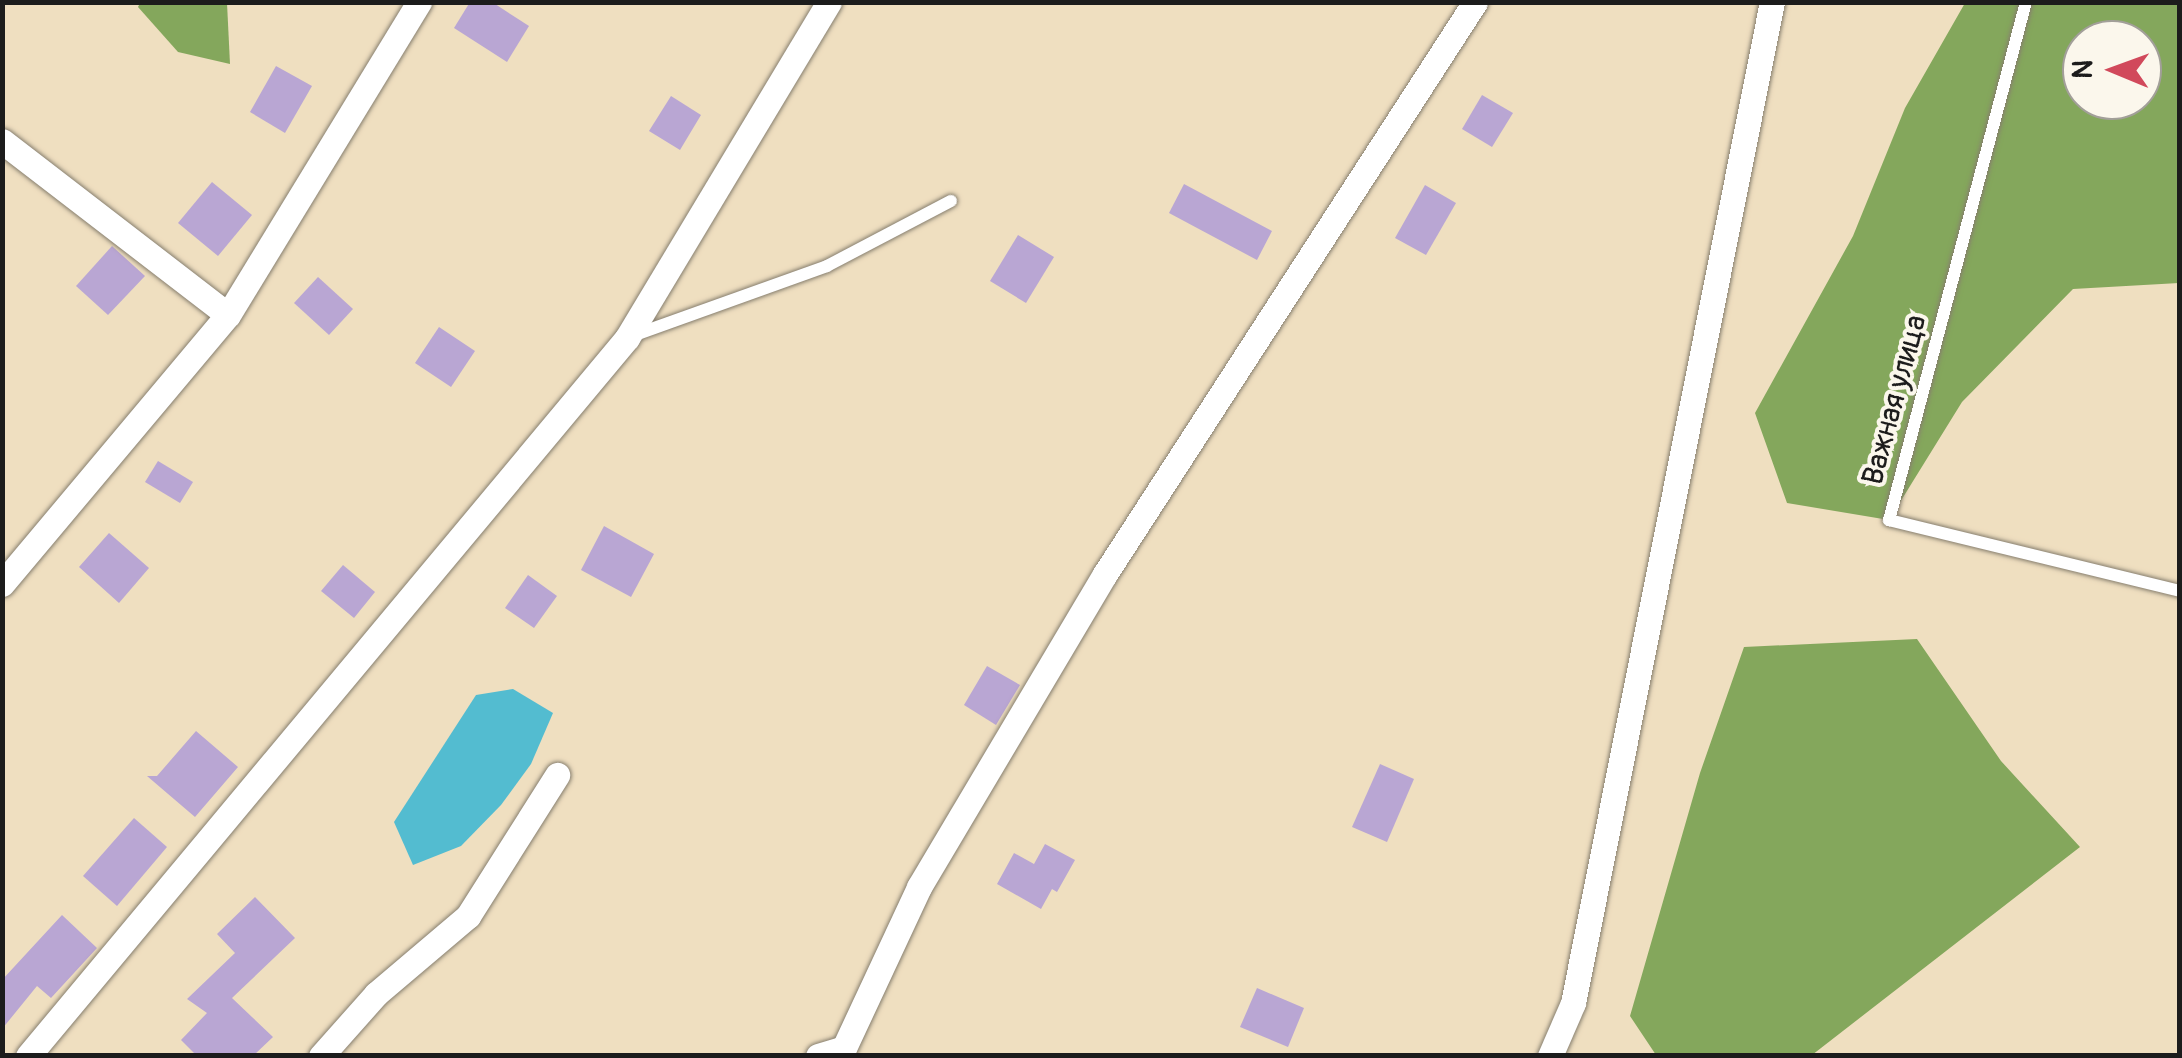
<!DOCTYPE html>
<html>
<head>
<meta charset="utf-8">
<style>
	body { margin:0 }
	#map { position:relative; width:2182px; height:1058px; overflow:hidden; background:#efdfc0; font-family:Pangolin,sans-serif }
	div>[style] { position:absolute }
	.forest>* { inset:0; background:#84a75c }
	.water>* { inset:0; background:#53bcd0 }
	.building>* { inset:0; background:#b9a6d3 }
	.roads { filter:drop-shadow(0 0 2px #867e6e) drop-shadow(0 0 2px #867e6e) }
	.lane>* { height:12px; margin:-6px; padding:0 6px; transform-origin:6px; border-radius:6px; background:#fff }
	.street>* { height:25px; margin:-12.5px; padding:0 12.5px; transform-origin:12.5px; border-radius:12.5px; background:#fff }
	span { translate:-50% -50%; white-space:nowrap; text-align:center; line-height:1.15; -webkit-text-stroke:8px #fbf7ec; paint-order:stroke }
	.street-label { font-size:30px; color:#1c1c1c }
	.frame { position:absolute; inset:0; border:5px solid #1c1c1c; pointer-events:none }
	.north { position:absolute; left:2062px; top:20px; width:100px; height:100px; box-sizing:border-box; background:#fbf7ec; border:2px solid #a29f99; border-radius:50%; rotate:271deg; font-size:28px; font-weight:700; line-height:40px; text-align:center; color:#1c1c1c }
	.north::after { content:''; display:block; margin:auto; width:35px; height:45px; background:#d1495b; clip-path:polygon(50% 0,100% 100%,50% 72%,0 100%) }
</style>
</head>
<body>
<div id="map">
	<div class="forest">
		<i style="clip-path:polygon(140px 3px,227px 3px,230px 64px,178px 52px,138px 7px)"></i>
		<i style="clip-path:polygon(evenodd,1965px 3px,2179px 3px,2179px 283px,2073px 289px,1962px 402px,1889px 520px,1787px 503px,1755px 413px,1853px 236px,1905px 108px,1965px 3px,2082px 40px,2142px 40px,2142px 100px,2082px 100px,2082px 40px)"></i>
		<i style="clip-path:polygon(1917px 639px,2001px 761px,2080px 847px,1812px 1055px,1656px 1055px,1630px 1016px,1700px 773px,1744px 647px)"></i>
	</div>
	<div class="water">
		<i style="clip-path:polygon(513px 689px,553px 713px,531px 764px,501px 805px,461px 846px,413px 865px,394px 822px,476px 695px)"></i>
	</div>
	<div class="building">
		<i style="clip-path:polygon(470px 2px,492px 2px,529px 26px,507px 62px,454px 28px)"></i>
		<i style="clip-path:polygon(276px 66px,312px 86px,285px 133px,250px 112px)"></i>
		<i style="clip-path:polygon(1482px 95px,1513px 113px,1492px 147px,1462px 129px)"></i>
		<i style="clip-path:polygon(671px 96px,701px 115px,680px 150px,649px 131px)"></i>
		<i style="clip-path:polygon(212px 182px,252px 215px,218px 256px,178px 223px)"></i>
		<i style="clip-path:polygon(1184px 184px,1272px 231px,1257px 260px,1169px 213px)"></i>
		<i style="clip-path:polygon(1425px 185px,1456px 203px,1426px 255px,1395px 238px)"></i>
		<i style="clip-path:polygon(1018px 235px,1054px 257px,1026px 303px,990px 281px)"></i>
		<i style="clip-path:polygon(112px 246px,145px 276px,108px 315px,76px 286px)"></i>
		<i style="clip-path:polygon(318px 277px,353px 309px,329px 335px,294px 303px)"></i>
		<i style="clip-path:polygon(439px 327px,475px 351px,451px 387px,415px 363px)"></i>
		<i style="clip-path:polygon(158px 461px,193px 482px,180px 503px,145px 482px)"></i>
		<i style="clip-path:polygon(604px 526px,654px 554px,631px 597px,581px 570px)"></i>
		<i style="clip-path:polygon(109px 533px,149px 568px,119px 603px,79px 567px)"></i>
		<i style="clip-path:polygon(343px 565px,375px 592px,354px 618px,321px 591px)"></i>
		<i style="clip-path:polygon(528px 575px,557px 596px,534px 628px,505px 608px)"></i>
		<i style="clip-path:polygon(987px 666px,1020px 685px,996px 725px,964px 705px)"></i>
		<i style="clip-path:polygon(196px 731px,238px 767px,195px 817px,147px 776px,157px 776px)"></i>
		<i style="clip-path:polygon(1380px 764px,1414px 779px,1387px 842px,1352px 827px)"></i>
		<i style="clip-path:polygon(134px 818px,167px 847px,117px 906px,83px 876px)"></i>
		<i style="clip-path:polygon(1045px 844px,1075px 860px,1057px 892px,1052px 889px,1041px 909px,997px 884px,1014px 853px,1034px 864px)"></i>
		<i style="clip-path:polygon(255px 897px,295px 938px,232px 998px,273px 1037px,253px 1056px,197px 1056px,181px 1040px,207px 1013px,187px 999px,235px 953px,217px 934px)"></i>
		<i style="clip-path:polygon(62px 915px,97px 948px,51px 998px,37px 986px,2px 1029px,2px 980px)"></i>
		<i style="clip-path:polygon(1257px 988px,1304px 1008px,1288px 1047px,1240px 1027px)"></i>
	</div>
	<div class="roads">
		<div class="lane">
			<i style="left:2026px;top:2px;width:536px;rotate:104.81deg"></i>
			<i style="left:1889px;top:520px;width:300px;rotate:13.7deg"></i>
			<i style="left:632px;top:336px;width:207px;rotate:-19.7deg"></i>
			<i style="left:827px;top:266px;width:140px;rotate:-27.7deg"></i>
		</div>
		<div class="street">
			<i style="left:2px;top:141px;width:285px;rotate:37.6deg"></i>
			<i style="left:2px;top:584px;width:351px;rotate:-50deg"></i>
			<i style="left:228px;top:315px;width:367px;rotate:-58.6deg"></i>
			<i style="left:28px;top:1056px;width:935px;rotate:-50.16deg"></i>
			<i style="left:627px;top:338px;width:392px;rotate:-59deg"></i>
			<i style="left:321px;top:1056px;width:83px;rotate:-48.4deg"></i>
			<i style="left:376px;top:994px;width:121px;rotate:-40.3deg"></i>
			<i style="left:468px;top:916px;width:167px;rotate:-57.7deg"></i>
			<i style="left:818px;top:1056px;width:27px;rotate:-17deg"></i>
			<i style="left:844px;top:1048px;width:178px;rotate:-65deg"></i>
			<i style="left:919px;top:887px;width:364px;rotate:-59.3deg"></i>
			<i style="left:1105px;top:574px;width:681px;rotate:-57.1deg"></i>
			<i style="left:1550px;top:1056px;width:58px;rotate:-66.5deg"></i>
			<i style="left:1573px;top:1003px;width:1021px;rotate:-78.76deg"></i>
		</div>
	</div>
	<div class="street-label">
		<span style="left:1895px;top:400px;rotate:-75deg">Важная улица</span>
	</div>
	<div class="frame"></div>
	<div class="north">N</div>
</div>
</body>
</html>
